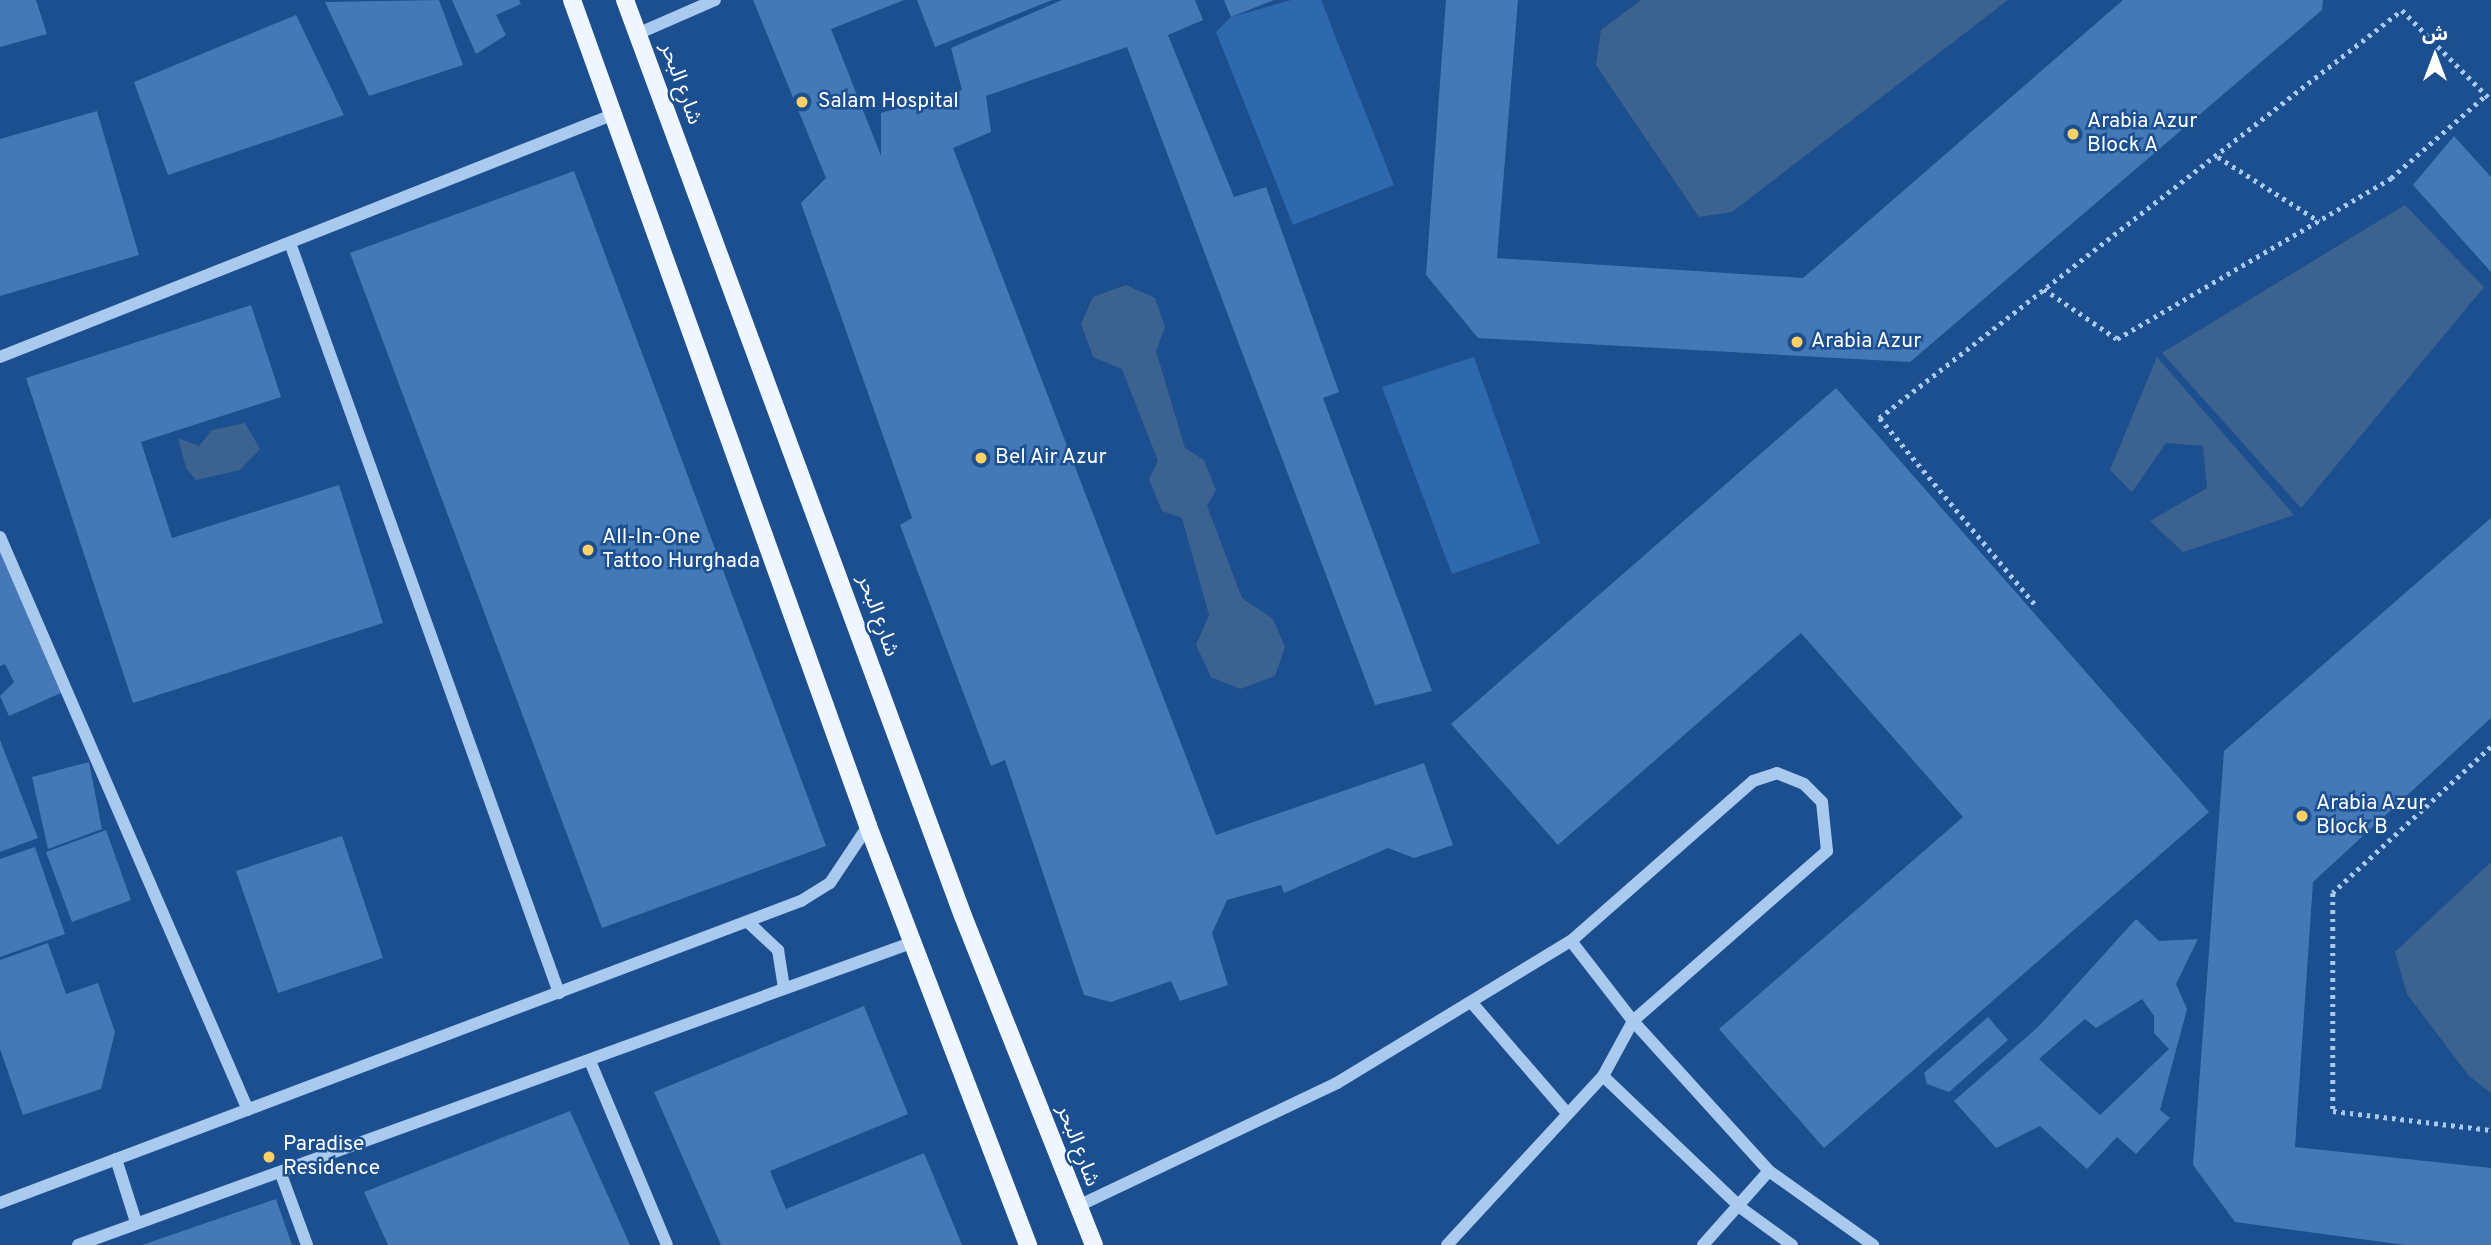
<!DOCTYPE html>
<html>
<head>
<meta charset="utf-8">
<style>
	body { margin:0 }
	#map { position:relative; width:2491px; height:1245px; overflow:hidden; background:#1b4f8f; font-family:Overpass,"Noto Sans Arabic",sans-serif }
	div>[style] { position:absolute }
	.green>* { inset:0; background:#2e69ad }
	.water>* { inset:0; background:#3c6290 }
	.building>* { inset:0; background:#4478b7 }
	.path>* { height:4.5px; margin-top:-2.25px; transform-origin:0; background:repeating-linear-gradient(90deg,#a9c9ee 0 3.5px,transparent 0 8.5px) }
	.minor>* { height:12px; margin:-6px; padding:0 6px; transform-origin:6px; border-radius:6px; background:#a9c9ee }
	.major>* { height:18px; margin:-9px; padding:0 9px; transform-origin:9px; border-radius:9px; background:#f0f6ff }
	.dots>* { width:19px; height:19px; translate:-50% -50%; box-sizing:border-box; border:4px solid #1b4f8f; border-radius:50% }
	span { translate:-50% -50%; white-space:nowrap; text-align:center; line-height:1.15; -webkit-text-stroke:5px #1b4f8f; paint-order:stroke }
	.street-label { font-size:21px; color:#fff }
	.poi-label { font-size:21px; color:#fff }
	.left { translate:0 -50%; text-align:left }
	.north { position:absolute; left:2400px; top:21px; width:70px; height:70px; -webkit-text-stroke:5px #1b4f8f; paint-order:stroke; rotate:0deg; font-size:19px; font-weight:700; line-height:28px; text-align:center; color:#fff }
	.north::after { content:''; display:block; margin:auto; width:24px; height:32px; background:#fff; clip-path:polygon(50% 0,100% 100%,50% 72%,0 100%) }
</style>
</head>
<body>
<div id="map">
	<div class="green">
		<i style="clip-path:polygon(1291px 0,1321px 0,1394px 185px,1293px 225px,1216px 32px,1231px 17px)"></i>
		<i style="clip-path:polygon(1474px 357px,1540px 543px,1452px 574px,1382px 387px)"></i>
	</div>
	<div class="water">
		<i style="clip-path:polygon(1641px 0,2008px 0,1732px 212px,1699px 217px,1596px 65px,1601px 30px)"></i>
		<i style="clip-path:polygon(2405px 205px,2484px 287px,2301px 508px,2162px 353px)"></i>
		<i style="clip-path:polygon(1126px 285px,1155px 298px,1165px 327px,1156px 351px,1185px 448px,1204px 460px,1216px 490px,1207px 506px,1242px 598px,1273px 619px,1285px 647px,1275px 676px,1240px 689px,1211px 677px,1196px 645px,1209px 615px,1182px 518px,1162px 511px,1149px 479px,1158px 461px,1122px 369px,1093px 357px,1081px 324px,1093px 297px)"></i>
		<i style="clip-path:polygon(2157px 357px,2294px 515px,2183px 552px,2150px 521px,2207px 488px,2203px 446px,2166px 443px,2132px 492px,2110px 470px)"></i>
		<i style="clip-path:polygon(245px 423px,260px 449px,240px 470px,196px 480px,186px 468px,178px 438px,199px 446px,212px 430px)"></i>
		<i style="clip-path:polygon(2491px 862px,2491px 1093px,2469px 1076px,2407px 994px,2395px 952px)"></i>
	</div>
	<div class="building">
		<i style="clip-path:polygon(0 0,36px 0,47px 34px,0 47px)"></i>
		<i style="clip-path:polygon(439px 0,463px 65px,369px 96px,325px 2px)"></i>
		<i style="clip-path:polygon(452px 0,519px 0,521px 4px,496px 15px,506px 35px,476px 54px)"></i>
		<i style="clip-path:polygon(753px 0,904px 0,831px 29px,881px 156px,881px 113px,962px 90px,951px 48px,1062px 0,1195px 0,1203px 20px,1168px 35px,1234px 197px,1266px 187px,1339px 392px,1323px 398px,1432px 691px,1375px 705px,1127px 47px,986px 96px,991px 132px,953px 148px,1216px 835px,1424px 763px,1453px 845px,1414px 858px,1388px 848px,1284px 893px,1281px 885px,1227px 900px,1212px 933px,1228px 985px,1180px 1001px,1171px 981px,1111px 1002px,1084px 995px,1005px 760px,991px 766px,900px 525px,912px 518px,801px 203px,826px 178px)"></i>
		<i style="clip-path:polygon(917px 0,1052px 0,935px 47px)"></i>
		<i style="clip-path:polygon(1224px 0,1274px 0,1231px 17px)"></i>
		<i style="clip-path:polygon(1446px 0,1518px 0,1497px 258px,1803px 278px,2123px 0,2323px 0,2322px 10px,1910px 362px,1478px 338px,1426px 275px)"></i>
		<i style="clip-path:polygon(296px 15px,344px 115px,168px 175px,134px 82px)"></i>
		<i style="clip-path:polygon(97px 111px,139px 255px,0 296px,0 139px)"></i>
		<i style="clip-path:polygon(2454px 136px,2491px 177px,2491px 272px,2413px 185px)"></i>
		<i style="clip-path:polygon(574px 171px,826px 846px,602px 928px,350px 253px)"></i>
		<i style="clip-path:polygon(251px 305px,281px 397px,141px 442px,172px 538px,339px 485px,383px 623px,133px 703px,26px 378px)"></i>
		<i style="clip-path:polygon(1836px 388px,2209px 812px,1824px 1148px,1719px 1029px,1963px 817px,1801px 633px,1558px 845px,1451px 724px)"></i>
		<i style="clip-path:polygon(2491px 518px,2491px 718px,2313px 882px,2295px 1147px,2491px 1168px,2491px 1245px,2405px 1245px,2235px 1222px,2193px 1165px,2224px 751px)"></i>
		<i style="clip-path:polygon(0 552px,61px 693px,9px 716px,0 696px,14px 682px,5px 664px,0 666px)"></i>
		<i style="clip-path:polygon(0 740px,38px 838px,0 852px)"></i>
		<i style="clip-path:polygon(89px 762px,102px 829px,48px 849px,32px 777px)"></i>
		<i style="clip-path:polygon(106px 830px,131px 900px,72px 922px,46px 852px)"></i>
		<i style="clip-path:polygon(342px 836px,383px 958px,278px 993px,236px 871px)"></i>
		<i style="clip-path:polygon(35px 847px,65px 934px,0 957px,0 859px)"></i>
		<i style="clip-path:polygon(evenodd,2136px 919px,2159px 941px,2198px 939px,2176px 984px,2187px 1009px,2160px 1110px,2170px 1118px,2136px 1154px,2117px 1137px,2087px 1169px,2040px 1126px,1996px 1148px,1954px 1101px,2039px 1026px,2136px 919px,2142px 999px,2154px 1016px,2154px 1033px,2169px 1049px,2100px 1115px,2039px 1059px,2085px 1019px,2096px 1028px,2142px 999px)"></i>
		<i style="clip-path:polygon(48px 943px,66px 994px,98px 983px,115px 1032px,101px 1089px,23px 1115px,0 1049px,0 960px)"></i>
		<i style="clip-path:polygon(864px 1006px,908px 1114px,770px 1171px,786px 1209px,924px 1153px,962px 1245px,721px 1245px,654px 1092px)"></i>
		<i style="clip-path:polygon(1988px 1017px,2008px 1040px,1949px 1092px,1927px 1084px,1924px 1073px)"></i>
		<i style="clip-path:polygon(570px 1111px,630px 1245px,388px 1245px,364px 1192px)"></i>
		<i style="clip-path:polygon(276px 1199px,292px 1245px,142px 1245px)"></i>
	</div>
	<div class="path">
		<i style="left:2218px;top:157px;width:120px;rotate:32.4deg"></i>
		<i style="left:2044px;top:289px;width:88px;rotate:34.4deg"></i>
		<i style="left:2117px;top:339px;width:318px;rotate:-30.4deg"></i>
		<i style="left:2391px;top:178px;width:126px;rotate:-41.1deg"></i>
		<i style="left:2034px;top:604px;width:242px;rotate:-129.8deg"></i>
		<i style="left:1879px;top:418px;width:663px;rotate:-37.96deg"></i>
		<i style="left:2402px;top:10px;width:127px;rotate:45.3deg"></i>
		<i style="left:2491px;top:747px;width:215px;rotate:137.3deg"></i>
		<i style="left:2333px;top:893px;width:218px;rotate:90deg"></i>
		<i style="left:2333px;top:1111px;width:159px;rotate:6.9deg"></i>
	</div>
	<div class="minor">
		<i style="left:637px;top:34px;width:85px;rotate:-23.6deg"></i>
		<i style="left:290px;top:243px;width:797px;rotate:70.27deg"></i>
		<i style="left:0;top:357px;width:658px;rotate:-21.58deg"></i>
		<i style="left:0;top:537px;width:624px;rotate:66.6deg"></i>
		<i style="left:749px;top:923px;width:40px;rotate:43deg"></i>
		<i style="left:778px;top:950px;width:39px;rotate:81deg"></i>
		<i style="left:1571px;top:941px;width:101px;rotate:52.2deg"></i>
		<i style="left:1633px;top:1021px;width:202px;rotate:47.8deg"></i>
		<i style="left:1769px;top:1171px;width:128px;rotate:35.4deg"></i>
		<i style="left:1472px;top:1003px;width:144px;rotate:49.2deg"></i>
		<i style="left:590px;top:1061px;width:199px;rotate:67.3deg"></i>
		<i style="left:1603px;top:1076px;width:191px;rotate:43.7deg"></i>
		<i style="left:1741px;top:1208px;width:63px;rotate:36deg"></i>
		<i style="left:116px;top:1159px;width:66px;rotate:72.4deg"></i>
		<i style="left:281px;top:1174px;width:76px;rotate:69.9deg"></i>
		<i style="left:0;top:1203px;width:856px;rotate:-20.66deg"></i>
		<i style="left:801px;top:901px;width:34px;rotate:-32deg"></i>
		<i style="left:830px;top:883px;width:69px;rotate:-56.3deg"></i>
		<i style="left:1076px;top:1207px;width:289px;rotate:-25.4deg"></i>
		<i style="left:1337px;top:1083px;width:274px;rotate:-31.3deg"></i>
		<i style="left:1571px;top:941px;width:242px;rotate:-41.3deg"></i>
		<i style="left:1753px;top:781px;width:25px;rotate:-18deg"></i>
		<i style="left:1777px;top:773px;width:29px;rotate:22deg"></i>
		<i style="left:1804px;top:784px;width:25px;rotate:45deg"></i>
		<i style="left:1822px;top:802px;width:49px;rotate:84.2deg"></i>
		<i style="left:1827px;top:851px;width:258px;rotate:138.8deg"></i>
		<i style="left:1633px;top:1021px;width:63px;rotate:118.6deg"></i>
		<i style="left:1603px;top:1076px;width:230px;rotate:132.7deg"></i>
		<i style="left:78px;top:1245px;width:886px;rotate:-19.93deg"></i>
		<i style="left:1703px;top:1245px;width:99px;rotate:-48.3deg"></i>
	</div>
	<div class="major">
		<i style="left:572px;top:0;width:877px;rotate:70.28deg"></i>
		<i style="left:868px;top:826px;width:449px;rotate:69.1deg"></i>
		<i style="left:625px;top:0;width:976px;rotate:69.75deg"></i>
		<i style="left:963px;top:916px;width:354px;rotate:68.3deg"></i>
	</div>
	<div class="dots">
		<i style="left:802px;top:102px;background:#ffd166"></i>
		<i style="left:2073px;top:134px;background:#ffd166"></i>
		<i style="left:1797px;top:342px;background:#ffd166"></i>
		<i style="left:981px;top:458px;background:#ffd166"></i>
		<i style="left:588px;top:550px;background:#ffd166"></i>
		<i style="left:2302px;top:816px;background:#ffd166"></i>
		<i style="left:269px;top:1157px;background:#ffd166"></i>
	</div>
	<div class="street-label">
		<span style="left:680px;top:84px;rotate:70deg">شارع البحر</span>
		<span style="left:877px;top:616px;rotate:70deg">شارع البحر</span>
		<span style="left:1077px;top:1146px;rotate:69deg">شارع البحر</span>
	</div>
	<div class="poi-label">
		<span class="left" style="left:818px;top:102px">Salam Hospital</span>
		<span class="left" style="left:2087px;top:134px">Arabia Azur<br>Block A</span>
		<span class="left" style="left:1811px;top:342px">Arabia Azur</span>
		<span class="left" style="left:995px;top:458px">Bel Air Azur</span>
		<span class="left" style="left:602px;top:550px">All-In-One<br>Tattoo Hurghada</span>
		<span class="left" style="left:2316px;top:816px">Arabia Azur<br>Block B</span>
		<span class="left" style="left:283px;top:1157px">Paradise<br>Residence</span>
	</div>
	<div class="north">ش</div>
</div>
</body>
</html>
